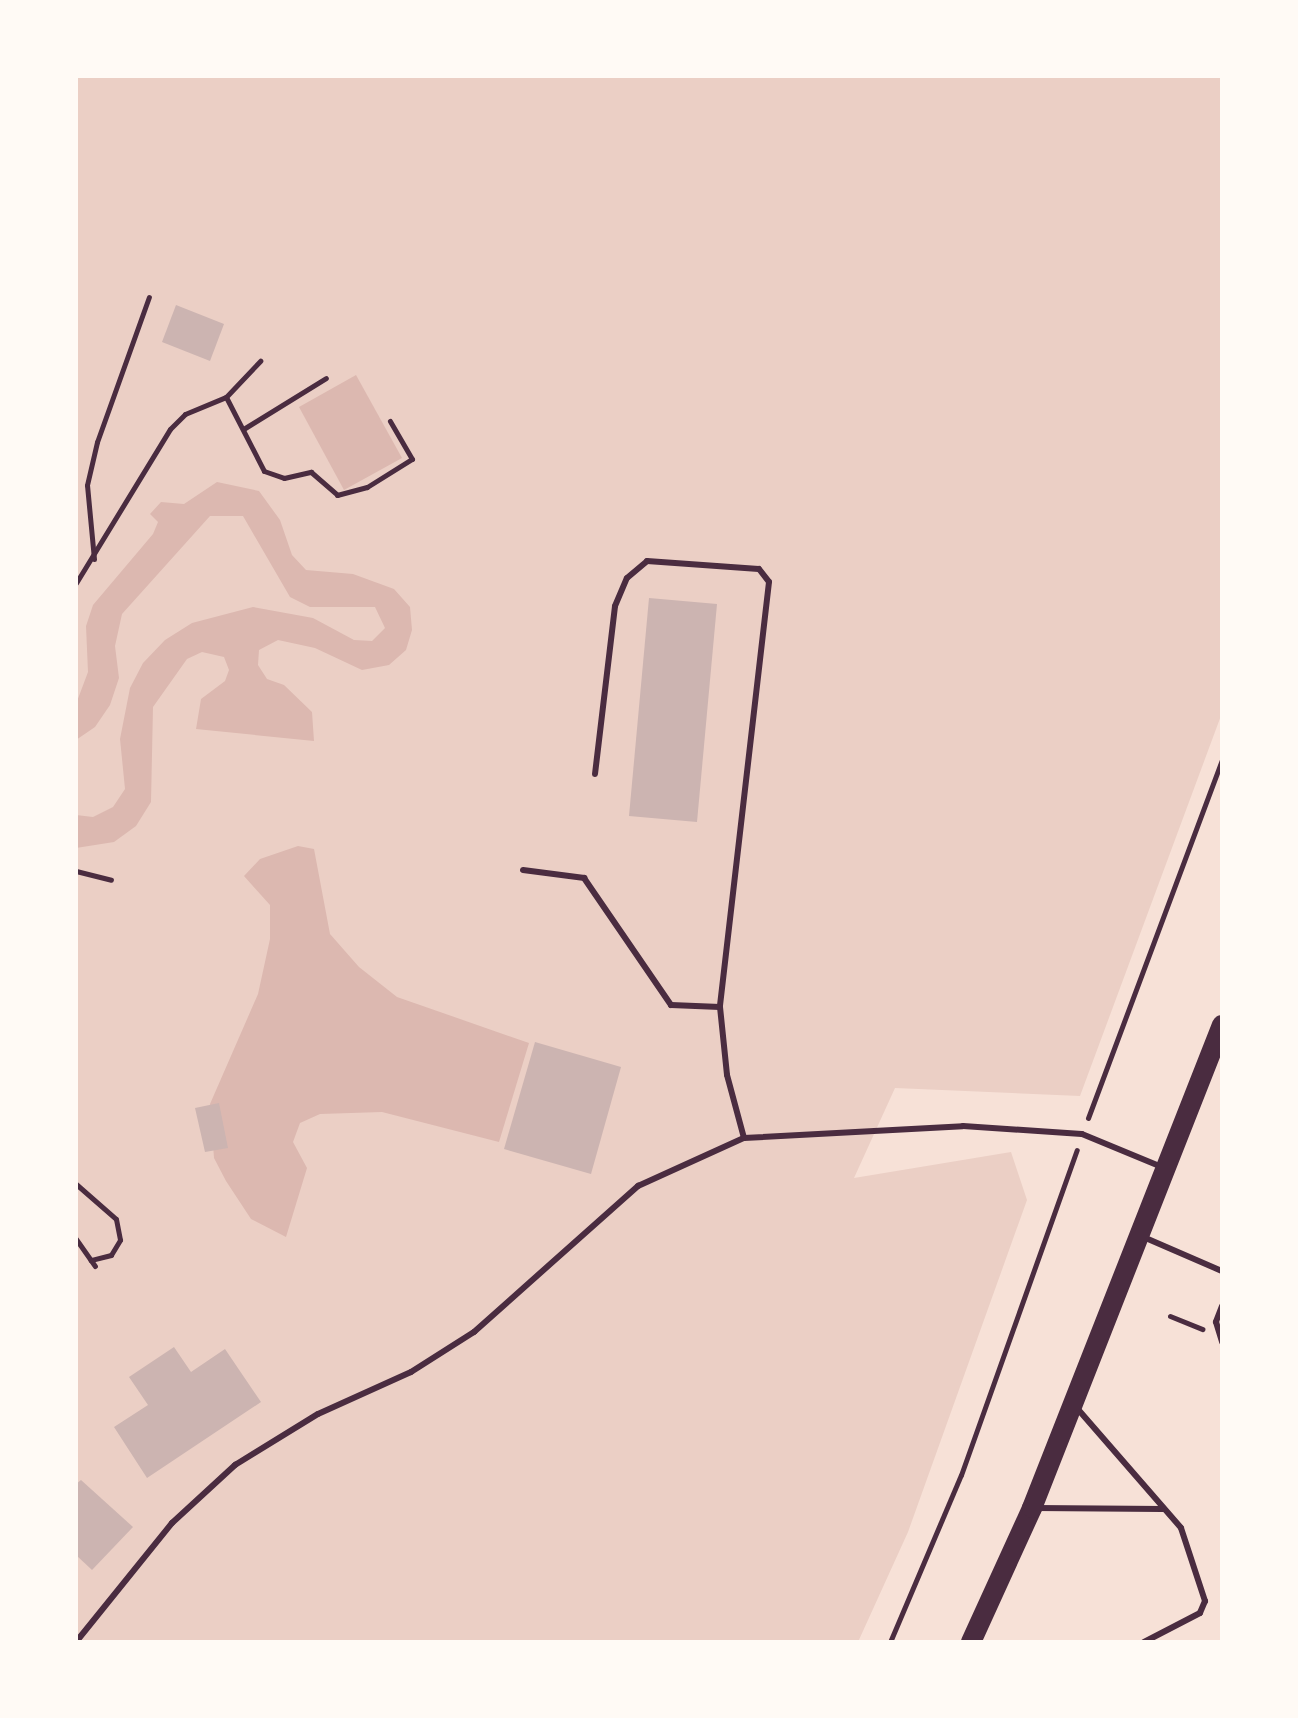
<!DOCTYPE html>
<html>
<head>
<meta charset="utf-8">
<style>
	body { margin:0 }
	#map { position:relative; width:1298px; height:1718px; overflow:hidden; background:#f7e1d7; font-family:"Space Grotesk",sans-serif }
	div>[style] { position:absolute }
	.green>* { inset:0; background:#ebcfc5 }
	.water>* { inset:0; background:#dcb8b0 }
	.building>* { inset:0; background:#ccb4b1 }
	.path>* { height:5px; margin:-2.5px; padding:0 2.5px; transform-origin:2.5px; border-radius:2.5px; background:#4a2c40 }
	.service>* { height:6px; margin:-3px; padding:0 3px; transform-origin:3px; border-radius:3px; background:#4a2c40 }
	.primary>* { height:20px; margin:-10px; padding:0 10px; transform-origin:10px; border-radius:10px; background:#4a2c40 }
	span { translate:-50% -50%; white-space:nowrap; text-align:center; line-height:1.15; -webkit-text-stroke:7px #fffaf5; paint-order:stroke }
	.frame { position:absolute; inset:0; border:78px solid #fffaf5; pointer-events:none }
</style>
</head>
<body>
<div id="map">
	<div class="green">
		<i style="clip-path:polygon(76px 76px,1222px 76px,1222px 713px,1080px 1096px,895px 1088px,854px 1178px,1011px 1152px,1027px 1200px,908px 1532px,858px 1642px,76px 1642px)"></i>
	</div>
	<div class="water">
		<i style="clip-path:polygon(356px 375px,402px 458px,344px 490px,299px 407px)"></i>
		<i style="clip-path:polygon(217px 482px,259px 491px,280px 520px,292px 555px,306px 570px,353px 574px,394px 589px,410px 607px,412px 630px,406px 650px,389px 665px,362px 670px,315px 648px,278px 640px,259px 650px,258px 665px,267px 679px,284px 685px,312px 712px,314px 741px,196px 729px,201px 699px,225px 681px,229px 670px,224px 657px,202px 652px,187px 659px,153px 707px,151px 802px,136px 826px,114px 842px,76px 848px,76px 815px,93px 817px,113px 807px,125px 789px,120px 739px,130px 688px,143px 663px,165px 640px,192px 623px,253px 607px,313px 618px,354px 640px,372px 641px,385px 628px,375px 607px,310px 607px,290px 597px,243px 516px,210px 516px,122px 614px,115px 646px,119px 678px,110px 705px,95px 727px,76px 740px,76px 704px,88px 672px,86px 626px,93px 605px,153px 534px,158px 522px,150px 514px,161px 502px,184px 504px)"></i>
		<i style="clip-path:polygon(298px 846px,314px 849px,330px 934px,359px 967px,397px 997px,529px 1043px,499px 1142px,382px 1112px,320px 1114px,300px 1123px,293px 1142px,307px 1168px,286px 1237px,251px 1219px,226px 1181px,214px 1158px,210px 1104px,258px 994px,270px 939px,270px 905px,244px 876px,260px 859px)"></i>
	</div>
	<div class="building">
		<i style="clip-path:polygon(176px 305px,224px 324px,210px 361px,162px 342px)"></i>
		<i style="clip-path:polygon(649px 598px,717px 604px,697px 822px,629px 816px)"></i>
		<i style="clip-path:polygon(535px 1042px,621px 1067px,591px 1174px,504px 1149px)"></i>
		<i style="clip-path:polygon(219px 1103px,228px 1148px,205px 1152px,195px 1108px)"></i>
		<i style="clip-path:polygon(174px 1347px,191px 1372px,225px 1349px,261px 1402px,147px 1478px,114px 1427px,148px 1405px,129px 1377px)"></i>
		<i style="clip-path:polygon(81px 1480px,133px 1527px,92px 1570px,76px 1555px,76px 1484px)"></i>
	</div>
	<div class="path">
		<i style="left:226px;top:397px;width:83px;rotate:62.8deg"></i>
		<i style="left:264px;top:471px;width:21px;rotate:19deg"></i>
		<i style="left:284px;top:478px;width:28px;rotate:-13deg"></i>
		<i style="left:311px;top:472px;width:35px;rotate:41deg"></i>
		<i style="left:337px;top:495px;width:31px;rotate:-15deg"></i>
		<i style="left:367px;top:487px;width:53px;rotate:-31.9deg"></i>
		<i style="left:412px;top:459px;width:44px;rotate:-120.1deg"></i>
		<i style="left:245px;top:428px;width:95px;rotate:-31.7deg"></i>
		<i style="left:94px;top:559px;width:74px;rotate:-95.4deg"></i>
		<i style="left:87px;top:485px;width:44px;rotate:-76.9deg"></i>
		<i style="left:97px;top:442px;width:154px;rotate:-70.3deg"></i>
		<i style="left:76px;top:583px;width:180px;rotate:-58.6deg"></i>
		<i style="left:170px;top:429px;width:21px;rotate:-45deg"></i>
		<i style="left:185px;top:414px;width:44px;rotate:-22.5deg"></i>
		<i style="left:226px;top:397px;width:50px;rotate:-46.6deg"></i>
		<i style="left:76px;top:871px;width:36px;rotate:14deg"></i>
		<i style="left:1088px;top:1118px;width:383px;rotate:-69.5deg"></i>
		<i style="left:76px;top:1184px;width:53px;rotate:41.2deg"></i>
		<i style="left:116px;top:1219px;width:21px;rotate:79deg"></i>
		<i style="left:120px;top:1240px;width:17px;rotate:121deg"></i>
		<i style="left:111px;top:1255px;width:21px;rotate:166deg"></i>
		<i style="left:76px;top:1239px;width:33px;rotate:55deg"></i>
		<i style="left:1170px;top:1316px;width:35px;rotate:22deg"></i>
		<i style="left:890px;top:1642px;width:181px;rotate:-67deg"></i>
		<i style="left:961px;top:1475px;width:345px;rotate:-70.4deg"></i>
	</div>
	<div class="service">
		<i style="left:595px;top:774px;width:169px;rotate:-83.2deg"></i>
		<i style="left:615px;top:606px;width:30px;rotate:-67deg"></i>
		<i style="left:627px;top:578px;width:26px;rotate:-40deg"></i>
		<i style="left:647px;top:561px;width:112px;rotate:4.1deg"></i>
		<i style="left:759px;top:569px;width:16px;rotate:52deg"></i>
		<i style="left:769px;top:582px;width:428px;rotate:96.6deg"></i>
		<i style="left:720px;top:1007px;width:68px;rotate:84.1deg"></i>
		<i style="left:727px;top:1075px;width:65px;rotate:74.9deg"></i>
		<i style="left:523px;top:870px;width:62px;rotate:7.5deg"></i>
		<i style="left:584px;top:878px;width:154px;rotate:55.6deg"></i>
		<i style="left:671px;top:1005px;width:49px;rotate:2.3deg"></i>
		<i style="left:1141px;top:1236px;width:88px;rotate:23.4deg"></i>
		<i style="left:1222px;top:1306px;width:17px;rotate:111deg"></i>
		<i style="left:1216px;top:1322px;width:21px;rotate:73deg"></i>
		<i style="left:1076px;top:1407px;width:160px;rotate:49deg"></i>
		<i style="left:1181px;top:1528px;width:77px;rotate:71.8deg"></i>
		<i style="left:1205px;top:1601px;width:13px;rotate:113deg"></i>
		<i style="left:1200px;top:1613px;width:63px;rotate:152.6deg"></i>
		<i style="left:1036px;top:1508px;width:126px;rotate:0.5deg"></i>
		<i style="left:76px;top:1642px;width:153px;rotate:-51.1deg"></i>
		<i style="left:172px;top:1523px;width:86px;rotate:-42.6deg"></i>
		<i style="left:235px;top:1465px;width:97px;rotate:-31.6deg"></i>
		<i style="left:318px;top:1414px;width:102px;rotate:-24.3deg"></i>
		<i style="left:411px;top:1372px;width:75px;rotate:-32.4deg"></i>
		<i style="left:474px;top:1332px;width:220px;rotate:-41.7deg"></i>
		<i style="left:638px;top:1186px;width:116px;rotate:-24.4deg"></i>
		<i style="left:744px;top:1138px;width:219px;rotate:-3.1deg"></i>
		<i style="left:963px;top:1126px;width:119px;rotate:3.8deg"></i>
		<i style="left:1082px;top:1134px;width:87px;rotate:22.4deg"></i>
	</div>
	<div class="primary">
		<i style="left:971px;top:1642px;width:147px;rotate:-65.5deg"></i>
		<i style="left:1032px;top:1508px;width:519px;rotate:-68.53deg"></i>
	</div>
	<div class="frame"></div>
</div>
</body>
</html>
